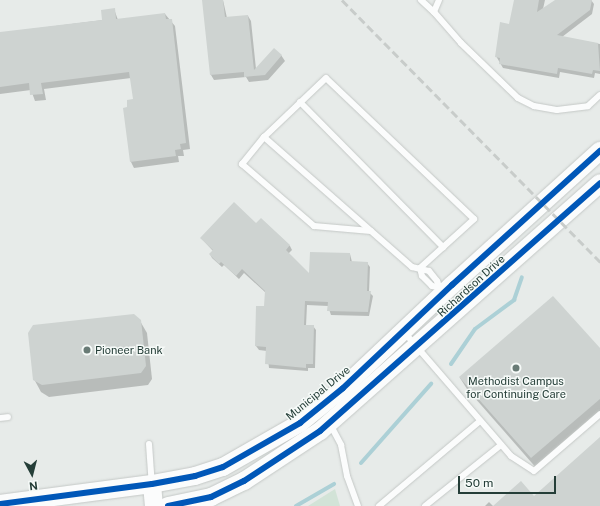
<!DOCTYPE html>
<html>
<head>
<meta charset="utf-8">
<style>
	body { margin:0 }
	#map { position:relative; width:600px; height:506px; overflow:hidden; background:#e7ebe9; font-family:"Public Sans",sans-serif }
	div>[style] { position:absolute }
	.green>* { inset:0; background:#d2e3d7 }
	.shadow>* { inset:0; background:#0003 }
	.stream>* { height:4px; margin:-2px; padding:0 2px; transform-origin:2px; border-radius:2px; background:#acd0d6 }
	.building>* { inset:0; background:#ced3d1 }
	.roads { filter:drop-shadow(0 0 1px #c4c8c6) drop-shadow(0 0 1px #c4c8c6) }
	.lane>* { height:6px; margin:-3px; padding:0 3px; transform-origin:3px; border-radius:3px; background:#fbfcfc }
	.secondary>* { height:18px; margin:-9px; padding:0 9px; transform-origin:9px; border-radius:9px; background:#fbfcfc }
	.rail>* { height:3px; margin-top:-1.5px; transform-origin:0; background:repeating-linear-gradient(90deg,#c8ccca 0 8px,transparent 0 12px) }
	.cycleway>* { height:6px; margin:-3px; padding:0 3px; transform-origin:3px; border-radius:3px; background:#0057b8 }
	.dots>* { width:11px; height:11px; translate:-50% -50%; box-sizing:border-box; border:2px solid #f6faf8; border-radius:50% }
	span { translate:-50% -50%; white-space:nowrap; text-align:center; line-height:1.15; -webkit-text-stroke:3px #f6faf8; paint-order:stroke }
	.street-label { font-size:11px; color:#253e38 }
	.poi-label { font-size:11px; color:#253e38 }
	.left { translate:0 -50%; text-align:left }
	.north { position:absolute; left:12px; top:454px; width:40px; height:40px; -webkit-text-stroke:3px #f6faf8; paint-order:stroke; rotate:173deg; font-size:11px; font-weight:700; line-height:16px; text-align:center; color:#253e38 }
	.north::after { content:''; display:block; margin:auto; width:14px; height:18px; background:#253e38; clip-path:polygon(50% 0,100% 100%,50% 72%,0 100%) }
	.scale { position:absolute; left:458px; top:476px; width:98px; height:18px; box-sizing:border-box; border:2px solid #253e38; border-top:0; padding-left:5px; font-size:12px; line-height:14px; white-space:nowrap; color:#253e38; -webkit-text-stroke:3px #f6faf8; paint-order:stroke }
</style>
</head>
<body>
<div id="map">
	<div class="green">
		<i style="clip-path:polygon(335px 489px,340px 506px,308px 506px)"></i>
	</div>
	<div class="shadow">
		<i style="clip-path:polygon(203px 0,223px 0,227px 18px,248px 16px,251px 21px,256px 69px,281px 55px,285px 61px,268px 80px,249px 82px,246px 77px,214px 80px,211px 75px)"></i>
		<i style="clip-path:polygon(515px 0,545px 0,543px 9px,557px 0,591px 0,594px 4px,592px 14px,562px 37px,600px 44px,600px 74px,595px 73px,594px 78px,560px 72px,559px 78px,503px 68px,496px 56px,510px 25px)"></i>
		<i style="clip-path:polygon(114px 9px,118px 20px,165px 14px,175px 26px,190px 149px,183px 150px,184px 156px,178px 156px,179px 162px,134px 168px,131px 162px,129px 108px,134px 100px,131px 78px,44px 89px,46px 100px,35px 101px,31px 90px,0 94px,0 33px,103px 20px)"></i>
		<i style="clip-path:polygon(261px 219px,290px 246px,292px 250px,288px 254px,310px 275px,350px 254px,352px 262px,367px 263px,370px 267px,369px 292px,373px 296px,369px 316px,331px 315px,328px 306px,307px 305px,306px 326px,313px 326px,316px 330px,315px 368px,308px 368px,308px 371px,269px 368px,267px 351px,259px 350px,256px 346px,257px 307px,265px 307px,266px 293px,244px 273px,239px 279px,224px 265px,222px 267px,212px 258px,210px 254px,213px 251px,201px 238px,256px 225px)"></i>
		<i style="clip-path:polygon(140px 321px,147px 333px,152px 379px,148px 385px,49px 397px,41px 392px,34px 379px)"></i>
		<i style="clip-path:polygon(600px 349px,600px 417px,538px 470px,467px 389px,460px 378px)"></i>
		<i style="clip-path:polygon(489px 502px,493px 506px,485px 506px)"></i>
	</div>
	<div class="stream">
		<i style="left:451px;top:364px;width:42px;rotate:-55.6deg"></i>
		<i style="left:475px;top:329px;width:49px;rotate:-36.6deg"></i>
		<i style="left:514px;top:300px;width:24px;rotate:-71deg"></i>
		<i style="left:361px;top:463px;width:106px;rotate:-48.5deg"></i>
		<i style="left:296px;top:506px;width:44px;rotate:-30.1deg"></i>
	</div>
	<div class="building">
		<i style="clip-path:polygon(202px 0,223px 0,225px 17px,248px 15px,254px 70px,274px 48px,282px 55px,265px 75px,244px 77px,244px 72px,210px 75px)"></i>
		<i style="clip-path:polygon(514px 0,539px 0,537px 12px,555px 0,592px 0,590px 10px,557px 35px,598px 43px,600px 71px,593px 70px,592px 74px,558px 68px,557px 74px,499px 64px,500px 58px,495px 57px,500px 22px,509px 24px)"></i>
		<i style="clip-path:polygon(115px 8px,116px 19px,165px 13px,166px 19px,172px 19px,186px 143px,180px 144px,181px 149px,175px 150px,176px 156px,130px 162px,123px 108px,127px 107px,127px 100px,133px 99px,129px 72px,41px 83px,43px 94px,30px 95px,29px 83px,0 87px,0 32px,102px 20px,101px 10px)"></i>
		<i style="clip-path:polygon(234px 202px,256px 223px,261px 218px,290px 245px,286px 250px,309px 273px,310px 252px,350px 253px,350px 261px,368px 262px,367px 291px,371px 291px,368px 312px,327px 311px,328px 302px,305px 301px,304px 325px,314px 325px,313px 364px,306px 364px,306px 368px,265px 364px,266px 347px,255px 346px,256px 306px,264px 306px,265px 291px,242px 269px,236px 276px,221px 262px,219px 264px,209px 254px,213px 250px,200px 238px)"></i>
		<i style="clip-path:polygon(553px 296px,600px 348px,600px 399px,531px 458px,459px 377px)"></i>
		<i style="clip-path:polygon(134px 314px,141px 320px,146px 366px,141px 373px,42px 385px,33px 380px,28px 333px,33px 325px)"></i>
		<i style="clip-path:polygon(600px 437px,600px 506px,493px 506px,521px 481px,534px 496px)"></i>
	</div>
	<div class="roads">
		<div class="lane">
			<i style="left:421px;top:0;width:18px;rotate:43deg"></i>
			<i style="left:439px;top:0;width:13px;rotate:113deg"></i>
			<i style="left:434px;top:12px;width:41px;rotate:48.9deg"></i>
			<i style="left:461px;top:43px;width:79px;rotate:44deg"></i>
			<i style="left:518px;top:98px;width:18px;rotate:27deg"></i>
			<i style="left:534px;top:106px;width:23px;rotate:10deg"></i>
			<i style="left:557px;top:110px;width:31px;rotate:-7deg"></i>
			<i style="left:588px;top:106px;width:16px;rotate:-43deg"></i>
			<i style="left:300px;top:102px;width:204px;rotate:45.4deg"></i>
			<i style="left:264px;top:137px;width:35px;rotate:129deg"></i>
			<i style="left:242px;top:164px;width:95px;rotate:40.7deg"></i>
			<i style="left:314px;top:226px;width:57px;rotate:5deg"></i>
			<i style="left:420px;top:268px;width:73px;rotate:-42.2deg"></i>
			<i style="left:474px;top:219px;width:204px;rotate:-136.4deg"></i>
			<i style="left:326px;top:78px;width:86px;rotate:136.4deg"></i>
			<i style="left:264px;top:137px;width:197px;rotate:41.3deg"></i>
			<i style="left:412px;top:267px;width:17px;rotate:13deg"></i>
			<i style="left:429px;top:271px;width:13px;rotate:51deg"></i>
			<i style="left:437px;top:281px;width:12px;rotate:70deg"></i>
			<i style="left:420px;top:268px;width:8px;rotate:76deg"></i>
			<i style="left:422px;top:276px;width:14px;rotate:45deg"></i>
			<i style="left:432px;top:286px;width:6px;rotate:9deg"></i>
			<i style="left:404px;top:332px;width:164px;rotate:49.2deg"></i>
			<i style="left:511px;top:456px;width:27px;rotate:33deg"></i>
			<i style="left:534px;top:471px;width:87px;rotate:-40.8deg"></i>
			<i style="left:0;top:418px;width:8px;rotate:-7deg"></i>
			<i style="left:330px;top:424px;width:24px;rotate:62deg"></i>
			<i style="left:341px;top:445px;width:32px;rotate:79deg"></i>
			<i style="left:347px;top:476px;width:32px;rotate:70deg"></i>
			<i style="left:149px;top:444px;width:39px;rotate:86deg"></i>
			<i style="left:379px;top:506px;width:132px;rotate:-40.1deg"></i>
			<i style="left:425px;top:506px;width:97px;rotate:-38.8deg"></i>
		</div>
		<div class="secondary">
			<i style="left:152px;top:484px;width:22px;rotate:85deg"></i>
			<i style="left:0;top:504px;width:153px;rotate:-7.5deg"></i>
			<i style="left:152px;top:484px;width:44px;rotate:-10.5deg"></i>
			<i style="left:195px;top:476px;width:29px;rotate:-18deg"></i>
			<i style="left:223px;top:467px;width:89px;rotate:-29.7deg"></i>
			<i style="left:300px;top:423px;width:55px;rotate:-39.1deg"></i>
			<i style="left:343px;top:388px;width:150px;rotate:-43.4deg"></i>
			<i style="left:452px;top:285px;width:200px;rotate:-42.2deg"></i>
			<i style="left:168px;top:506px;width:44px;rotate:-11.8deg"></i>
			<i style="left:211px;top:497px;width:37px;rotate:-26deg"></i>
			<i style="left:244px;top:481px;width:91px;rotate:-33.3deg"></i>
			<i style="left:320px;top:431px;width:374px;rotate:-41.5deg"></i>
		</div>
	</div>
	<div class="rail">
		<i style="left:342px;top:0;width:368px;rotate:45.4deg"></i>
	</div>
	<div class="cycleway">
		<i style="left:0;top:504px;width:153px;rotate:-7.5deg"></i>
		<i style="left:152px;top:484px;width:44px;rotate:-10.5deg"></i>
		<i style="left:195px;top:476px;width:29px;rotate:-18deg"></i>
		<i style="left:223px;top:467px;width:89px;rotate:-29.7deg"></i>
		<i style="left:300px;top:423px;width:55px;rotate:-39.1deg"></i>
		<i style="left:343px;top:388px;width:150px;rotate:-43.4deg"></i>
		<i style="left:452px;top:285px;width:200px;rotate:-42.2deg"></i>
		<i style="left:168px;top:506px;width:44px;rotate:-11.8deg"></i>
		<i style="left:211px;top:497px;width:37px;rotate:-26deg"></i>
		<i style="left:244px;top:481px;width:91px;rotate:-33.3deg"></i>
		<i style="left:320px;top:431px;width:374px;rotate:-41.5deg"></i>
	</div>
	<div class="dots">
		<i style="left:87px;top:350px;background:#697b76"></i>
		<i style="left:516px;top:368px;background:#697b76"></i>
	</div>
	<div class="street-label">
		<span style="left:471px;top:286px;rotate:-42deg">Richardson Drive</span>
		<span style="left:318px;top:393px;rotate:-39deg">Municipal Drive</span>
	</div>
	<div class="poi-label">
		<span class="left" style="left:95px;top:350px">Pioneer Bank</span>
		<span style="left:516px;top:388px">Methodist Campus<br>for Continuing Care</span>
	</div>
	<div class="north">N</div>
	<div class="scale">50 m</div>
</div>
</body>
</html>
